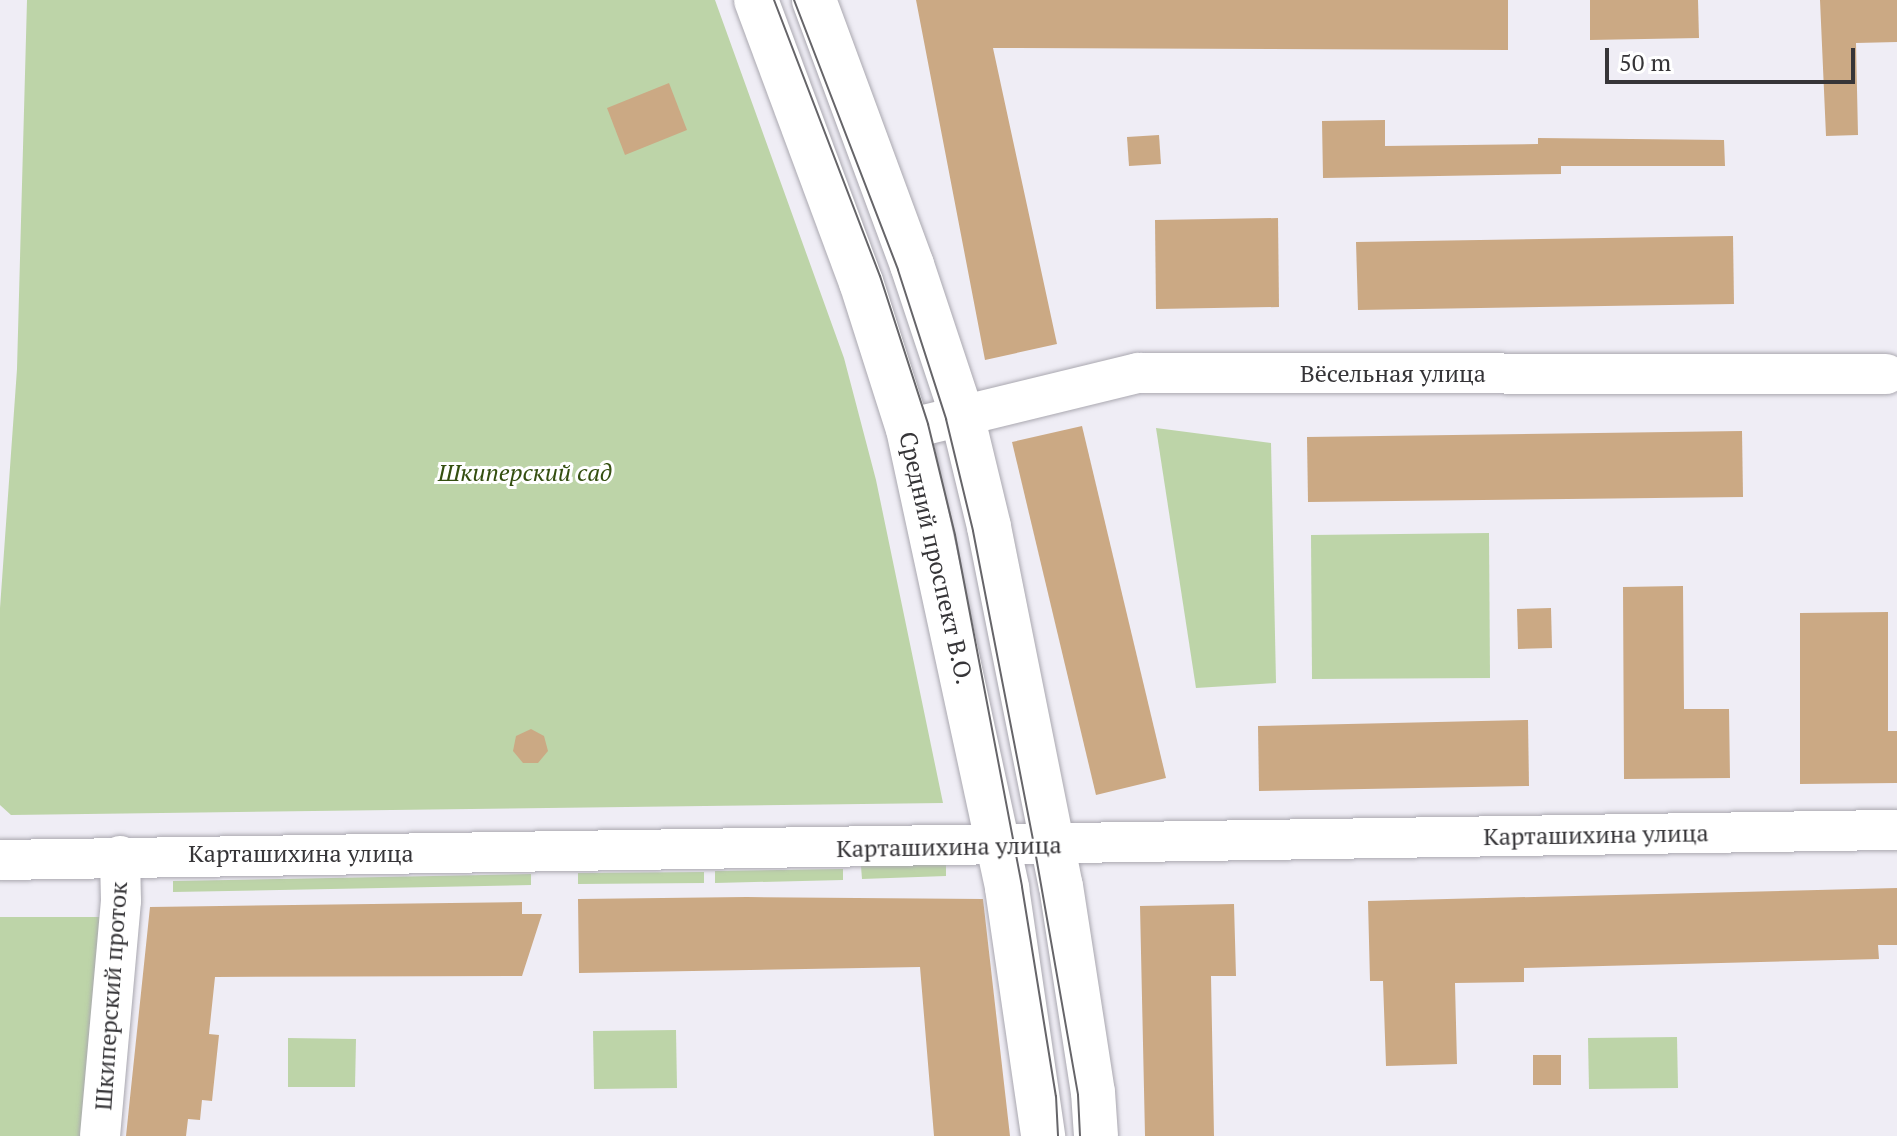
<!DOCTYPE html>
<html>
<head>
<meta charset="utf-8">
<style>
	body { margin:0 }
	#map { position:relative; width:1897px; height:1136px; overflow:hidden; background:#efedf5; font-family:"PT Serif",serif }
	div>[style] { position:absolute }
	.green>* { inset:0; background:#bdd4a8 }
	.building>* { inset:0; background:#cba984 }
	.roads { filter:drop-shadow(0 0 2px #aaa8b0) drop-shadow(0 0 2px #aaa8b0) }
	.street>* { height:40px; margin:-20px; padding:0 20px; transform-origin:20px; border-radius:20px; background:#fff }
	.secondary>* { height:44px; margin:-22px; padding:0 22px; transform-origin:22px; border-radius:22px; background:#fff }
	.tram>* { height:2px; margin:-1px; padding:0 1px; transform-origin:1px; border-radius:1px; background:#666569 }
	span { translate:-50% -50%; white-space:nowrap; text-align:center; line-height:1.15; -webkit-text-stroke:6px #fff; paint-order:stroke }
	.street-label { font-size:24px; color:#363538 }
	.park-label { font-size:24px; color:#344f10; font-style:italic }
	.scale { position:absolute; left:1605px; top:48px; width:250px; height:36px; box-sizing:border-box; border:4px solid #363538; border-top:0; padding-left:10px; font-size:24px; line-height:28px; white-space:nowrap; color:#363538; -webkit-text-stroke:6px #fff; paint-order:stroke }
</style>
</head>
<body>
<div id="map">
	<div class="green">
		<i style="clip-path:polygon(27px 0,715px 0,844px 358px,876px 480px,943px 803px,11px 815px,0 805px,0 608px,17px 369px)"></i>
		<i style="clip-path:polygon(1156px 428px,1271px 443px,1276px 683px,1196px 688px)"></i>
		<i style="clip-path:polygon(1489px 533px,1490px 678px,1312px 679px,1311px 535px)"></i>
		<i style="clip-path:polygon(946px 864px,946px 876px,862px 879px,861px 866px)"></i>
		<i style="clip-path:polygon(843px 869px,843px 880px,715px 883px,715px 871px)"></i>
		<i style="clip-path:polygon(704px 872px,704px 883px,578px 884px,578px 873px)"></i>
		<i style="clip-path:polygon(531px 874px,531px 885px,173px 892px,173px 881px)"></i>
		<i style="clip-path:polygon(0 917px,103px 917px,83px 1136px,0 1136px)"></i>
		<i style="clip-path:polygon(676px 1030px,677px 1088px,594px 1089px,593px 1031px)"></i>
		<i style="clip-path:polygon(1677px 1037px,1678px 1088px,1589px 1089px,1588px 1038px)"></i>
		<i style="clip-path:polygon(288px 1038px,356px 1039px,355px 1087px,288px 1087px)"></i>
	</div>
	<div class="building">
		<i style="clip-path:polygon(916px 0,1508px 0,1508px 50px,993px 48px,1057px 344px,985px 360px)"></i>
		<i style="clip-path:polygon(1590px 0,1698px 0,1699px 38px,1590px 40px)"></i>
		<i style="clip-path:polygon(1820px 0,1897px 0,1897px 42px,1856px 43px,1858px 135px,1826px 136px)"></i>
		<i style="clip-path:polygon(669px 83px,687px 130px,625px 155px,607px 108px)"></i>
		<i style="clip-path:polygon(1385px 120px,1385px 146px,1538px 144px,1538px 138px,1724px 140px,1725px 166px,1561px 166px,1561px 174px,1323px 178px,1322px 121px)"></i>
		<i style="clip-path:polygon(1159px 135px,1161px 164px,1129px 166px,1127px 137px)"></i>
		<i style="clip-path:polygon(1278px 218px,1279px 307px,1156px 309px,1155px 220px)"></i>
		<i style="clip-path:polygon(1733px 236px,1734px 304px,1358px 310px,1356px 242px)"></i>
		<i style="clip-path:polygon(1082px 426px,1166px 778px,1096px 795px,1012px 442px)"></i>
		<i style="clip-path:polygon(1742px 431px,1743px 497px,1308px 502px,1307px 437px)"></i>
		<i style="clip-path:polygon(1683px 586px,1684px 709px,1729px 709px,1730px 778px,1624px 779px,1623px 587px)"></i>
		<i style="clip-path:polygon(1551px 608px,1552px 648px,1518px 649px,1517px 609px)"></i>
		<i style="clip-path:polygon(1888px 612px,1888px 731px,1897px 731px,1897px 783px,1800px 784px,1800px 613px)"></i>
		<i style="clip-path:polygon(1528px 720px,1529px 786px,1259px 791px,1258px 726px)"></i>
		<i style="clip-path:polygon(531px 729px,544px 736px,548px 751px,538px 763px,523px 763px,513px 751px,516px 736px)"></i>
		<i style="clip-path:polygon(1897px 888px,1897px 945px,1878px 945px,1879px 959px,1524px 968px,1524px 982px,1455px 983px,1457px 1064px,1386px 1066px,1383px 981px,1370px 981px,1368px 901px)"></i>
		<i style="clip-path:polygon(747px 897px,983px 899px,1010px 1136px,934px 1136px,920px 967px,579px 973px,578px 899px)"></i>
		<i style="clip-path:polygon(522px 902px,522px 914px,542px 914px,522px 976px,215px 977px,209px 1034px,219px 1035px,212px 1101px,202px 1100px,200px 1120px,188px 1119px,186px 1136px,126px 1136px,150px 907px)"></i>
		<i style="clip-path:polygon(1234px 904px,1236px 976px,1211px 976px,1214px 1136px,1145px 1136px,1140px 906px)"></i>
		<i style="clip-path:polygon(1533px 1055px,1561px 1055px,1561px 1085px,1533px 1085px)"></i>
	</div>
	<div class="roads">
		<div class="street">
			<i style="left:908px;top:429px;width:237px;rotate:-13.7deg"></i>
			<i style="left:1138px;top:373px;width:748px;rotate:0.08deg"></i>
			<i style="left:0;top:860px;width:1897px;rotate:-0.91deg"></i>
			<i style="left:100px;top:1136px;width:236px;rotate:-84.9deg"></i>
			<i style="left:121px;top:901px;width:45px;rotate:-91.3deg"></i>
		</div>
		<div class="secondary">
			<i style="left:756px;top:0;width:301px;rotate:69.6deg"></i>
			<i style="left:861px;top:282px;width:154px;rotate:72.3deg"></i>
			<i style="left:908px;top:429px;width:470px;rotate:77.8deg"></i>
			<i style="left:1007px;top:888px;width:251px;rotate:81.7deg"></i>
			<i style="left:814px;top:0;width:283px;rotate:69.7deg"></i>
			<i style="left:912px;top:265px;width:158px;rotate:71.6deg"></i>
			<i style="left:962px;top:415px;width:115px;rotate:76.4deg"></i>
			<i style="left:989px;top:527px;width:366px;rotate:78.7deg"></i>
			<i style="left:1061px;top:886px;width:208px;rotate:81.2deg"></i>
			<i style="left:1093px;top:1092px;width:44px;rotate:86.1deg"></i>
		</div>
	</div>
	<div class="tram">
		<i style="left:774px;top:0;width:296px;rotate:69deg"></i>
		<i style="left:880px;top:276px;width:156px;rotate:72deg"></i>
		<i style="left:928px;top:424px;width:114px;rotate:76.3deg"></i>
		<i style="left:955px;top:535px;width:358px;rotate:79.2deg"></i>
		<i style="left:1022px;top:887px;width:212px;rotate:80.8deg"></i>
		<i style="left:1056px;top:1096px;width:40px;rotate:87.1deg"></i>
		<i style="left:794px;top:0;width:289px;rotate:68.9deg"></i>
		<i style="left:898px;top:270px;width:157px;rotate:72.1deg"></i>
		<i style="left:946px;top:419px;width:115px;rotate:76.4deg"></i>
		<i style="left:973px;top:531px;width:320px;rotate:79deg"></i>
		<i style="left:1034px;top:845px;width:254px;rotate:80deg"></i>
		<i style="left:1078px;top:1095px;width:41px;rotate:87.2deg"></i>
	</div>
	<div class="street-label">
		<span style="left:1393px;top:374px">Вёсельная улица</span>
		<span style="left:936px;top:558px;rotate:77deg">Средний проспект В.О.</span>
		<span style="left:1596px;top:835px;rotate:-1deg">Карташихина улица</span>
		<span style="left:949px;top:847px;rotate:-1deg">Карташихина улица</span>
		<span style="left:301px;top:854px">Карташихина улица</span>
		<span style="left:111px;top:996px;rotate:-86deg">Шкиперский проток</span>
	</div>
	<div class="park-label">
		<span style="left:525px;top:473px">Шкиперский сад</span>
	</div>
	<div class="scale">50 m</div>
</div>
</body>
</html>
